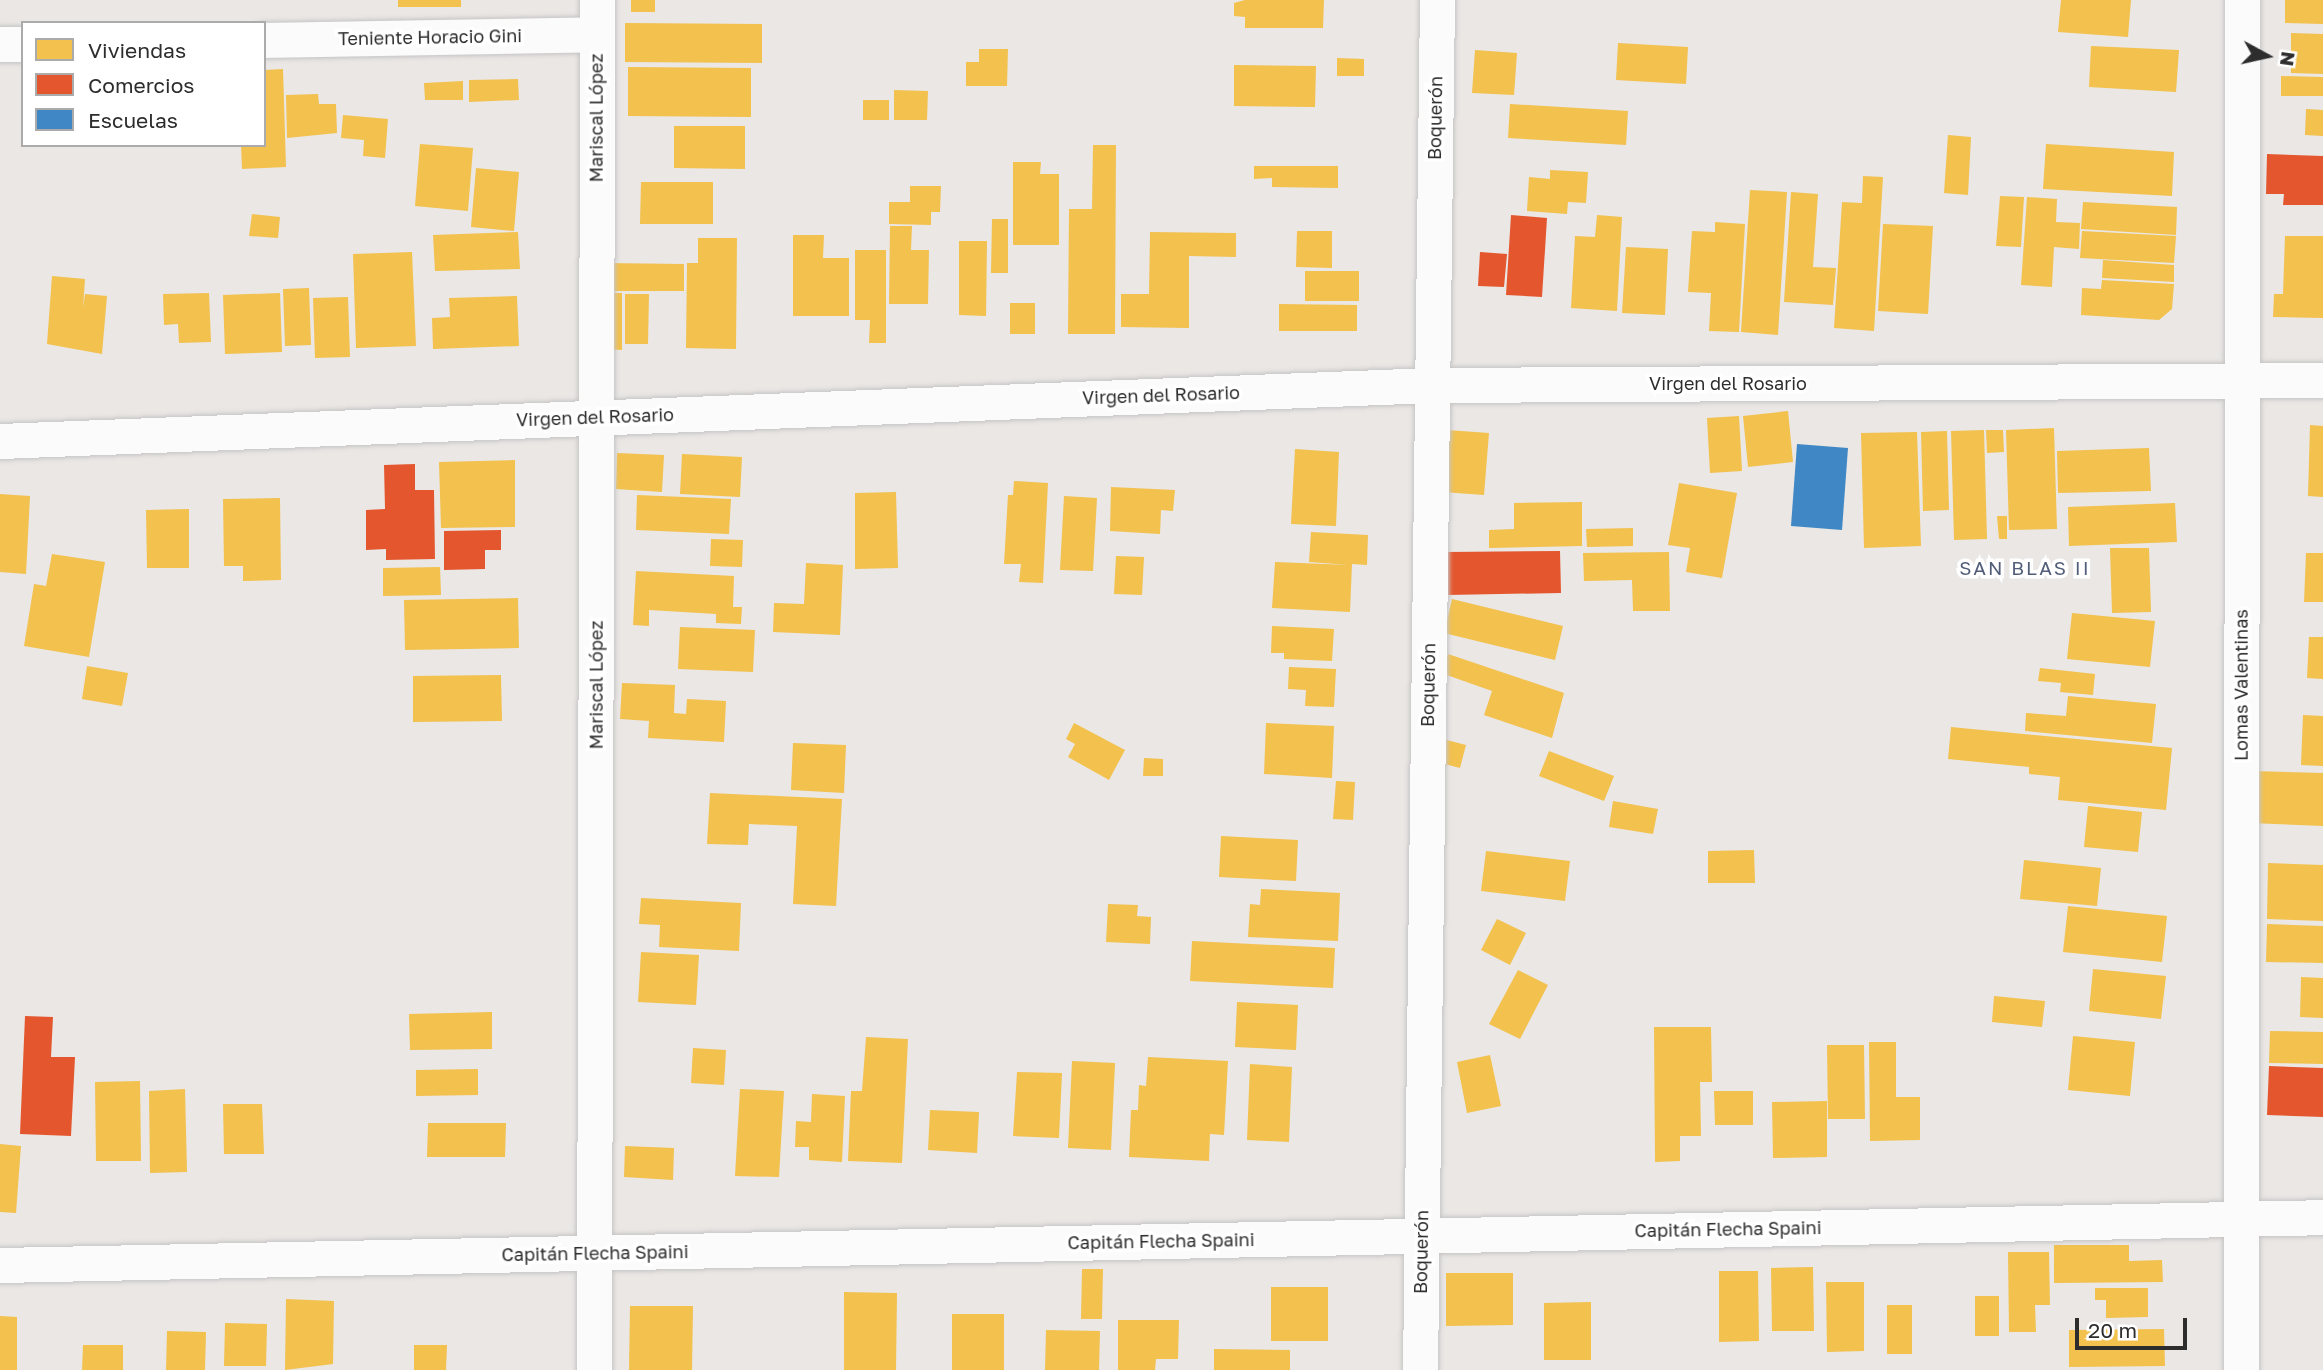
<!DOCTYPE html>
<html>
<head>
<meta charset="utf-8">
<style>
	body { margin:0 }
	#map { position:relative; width:2323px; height:1370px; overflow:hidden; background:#eae7e5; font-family:"Golos Text",sans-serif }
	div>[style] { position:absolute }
	.homes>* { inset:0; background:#f2c14e }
	.shops>* { inset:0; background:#e4572e }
	.schools>* { inset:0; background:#3f88c5 }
	.roads { filter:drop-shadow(0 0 2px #c5c4c4) drop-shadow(0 0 2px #c5c4c4) }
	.street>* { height:35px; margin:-17.5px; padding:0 17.5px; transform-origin:17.5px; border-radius:17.5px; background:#fcfbfb }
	span { translate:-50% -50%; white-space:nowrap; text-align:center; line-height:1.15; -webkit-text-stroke:7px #fff; paint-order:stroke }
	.street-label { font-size:18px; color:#2d2d2d }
	.neighbourhood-label { font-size:19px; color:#525e79; letter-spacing:2px }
	.legend { position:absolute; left:21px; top:21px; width:245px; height:126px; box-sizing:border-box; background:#fff; border:2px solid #ababab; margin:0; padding:9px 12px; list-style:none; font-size:21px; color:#2d2d2d }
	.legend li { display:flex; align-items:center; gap:14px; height:35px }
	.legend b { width:35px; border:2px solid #ababab }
	.north { position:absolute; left:2232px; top:21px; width:70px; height:70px; -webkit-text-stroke:5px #fff; paint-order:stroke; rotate:98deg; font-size:19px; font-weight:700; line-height:28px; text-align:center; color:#2d2d2d }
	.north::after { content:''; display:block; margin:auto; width:24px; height:32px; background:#2d2d2d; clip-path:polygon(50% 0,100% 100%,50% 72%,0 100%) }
	.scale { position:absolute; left:2075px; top:1318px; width:112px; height:32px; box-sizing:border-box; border:4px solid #2d2d2d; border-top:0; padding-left:9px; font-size:21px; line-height:24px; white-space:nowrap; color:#2d2d2d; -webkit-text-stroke:5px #fff; paint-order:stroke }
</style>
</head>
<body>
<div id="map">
	<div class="homes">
		<i style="clip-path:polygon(398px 0,461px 0,461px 7px,398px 7px)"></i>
		<i style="clip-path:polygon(631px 0,655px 0,655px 12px,631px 12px)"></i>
		<i style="clip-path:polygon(1245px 0,1324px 0,1323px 28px,1245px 28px,1245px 17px,1234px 16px,1234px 3px)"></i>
		<i style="clip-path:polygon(2061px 0,2131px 0,2128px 37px,2058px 32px)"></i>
		<i style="clip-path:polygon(2285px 0,2323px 0,2323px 24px,2285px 23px)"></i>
		<i style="clip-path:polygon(625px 23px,762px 24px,762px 63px,625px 62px)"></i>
		<i style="clip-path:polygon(2291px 33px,2323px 34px,2323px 74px,2291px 73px)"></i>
		<i style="clip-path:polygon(1618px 43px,1688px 47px,1686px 84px,1616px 80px)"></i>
		<i style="clip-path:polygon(2091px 46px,2179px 50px,2176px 92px,2089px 87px)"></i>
		<i style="clip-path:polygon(979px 49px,1008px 49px,1007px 86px,966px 86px,966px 62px,979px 62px)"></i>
		<i style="clip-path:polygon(1475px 50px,1517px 53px,1514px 95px,1472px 93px)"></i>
		<i style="clip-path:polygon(1337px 58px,1364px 59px,1364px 76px,1337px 76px)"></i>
		<i style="clip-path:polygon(1234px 65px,1316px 66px,1315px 107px,1234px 106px)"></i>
		<i style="clip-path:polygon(628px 67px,751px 68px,751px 117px,628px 116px)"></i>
		<i style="clip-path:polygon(283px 69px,286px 167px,242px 169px,241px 145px,264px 145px,264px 70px)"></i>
		<i style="clip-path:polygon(2281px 76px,2323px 77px,2323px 96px,2281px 96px)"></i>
		<i style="clip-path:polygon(518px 79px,519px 100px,469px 102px,469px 80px)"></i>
		<i style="clip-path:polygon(463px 81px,463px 100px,425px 100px,424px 83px)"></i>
		<i style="clip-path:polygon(894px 90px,928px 91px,927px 120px,894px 120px)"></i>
		<i style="clip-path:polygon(318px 94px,319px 104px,336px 104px,337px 133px,287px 138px,286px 95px)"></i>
		<i style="clip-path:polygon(863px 100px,889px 100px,889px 120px,863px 120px)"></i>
		<i style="clip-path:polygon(1510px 104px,1628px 111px,1626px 145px,1508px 138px)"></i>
		<i style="clip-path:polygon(2306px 109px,2323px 110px,2323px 136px,2305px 135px)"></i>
		<i style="clip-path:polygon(343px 115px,388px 119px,385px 158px,363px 156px,364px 140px,341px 138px)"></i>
		<i style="clip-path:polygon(674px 126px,745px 126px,745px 169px,674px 168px)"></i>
		<i style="clip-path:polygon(1948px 135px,1971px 137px,1968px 195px,1944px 193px)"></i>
		<i style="clip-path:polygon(420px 144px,473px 148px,468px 211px,415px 206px)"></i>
		<i style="clip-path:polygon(2046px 144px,2174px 152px,2172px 196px,2043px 189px)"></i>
		<i style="clip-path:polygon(1093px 145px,1116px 145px,1115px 334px,1068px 334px,1069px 209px,1092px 209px)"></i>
		<i style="clip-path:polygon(1013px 162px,1041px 162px,1040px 174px,1059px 174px,1059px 245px,1013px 245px)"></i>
		<i style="clip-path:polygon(1254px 166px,1338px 166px,1338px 188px,1272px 187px,1272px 178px,1254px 179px)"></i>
		<i style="clip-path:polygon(476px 168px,519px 172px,514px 231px,471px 227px)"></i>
		<i style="clip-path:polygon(1550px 170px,1588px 172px,1586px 203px,1568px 202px,1567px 214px,1527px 211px,1529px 177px,1550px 179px)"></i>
		<i style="clip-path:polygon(1863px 176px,1883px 177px,1874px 331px,1834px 328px,1842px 202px,1862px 203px)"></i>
		<i style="clip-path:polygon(641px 182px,713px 182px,713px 224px,640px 224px)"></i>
		<i style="clip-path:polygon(910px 186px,941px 186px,940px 212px,931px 212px,931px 225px,889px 224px,889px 202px,910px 202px)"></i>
		<i style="clip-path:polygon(1750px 190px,1787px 192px,1778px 335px,1741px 332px)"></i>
		<i style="clip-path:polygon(1791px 192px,1818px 194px,1813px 267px,1836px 268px,1833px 305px,1784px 302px)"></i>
		<i style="clip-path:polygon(2000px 196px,2024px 197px,2021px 247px,1996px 246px)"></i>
		<i style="clip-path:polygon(2027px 197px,2057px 199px,2056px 222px,2080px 223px,2079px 249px,2054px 247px,2052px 287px,2021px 285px)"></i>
		<i style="clip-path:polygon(2083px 202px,2177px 207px,2176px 235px,2081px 229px)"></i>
		<i style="clip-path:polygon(252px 214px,280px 217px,278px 238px,249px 236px)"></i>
		<i style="clip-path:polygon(1597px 215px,1622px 217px,1617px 311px,1571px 308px,1575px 236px,1595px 237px)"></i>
		<i style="clip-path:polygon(992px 219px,1008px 219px,1008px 273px,991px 273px)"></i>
		<i style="clip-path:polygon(1715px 222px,1745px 224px,1739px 332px,1709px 331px,1711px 293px,1688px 292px,1692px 231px,1715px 232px)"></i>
		<i style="clip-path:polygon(1883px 224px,1933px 226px,1928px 314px,1878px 311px)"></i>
		<i style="clip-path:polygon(890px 226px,912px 226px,911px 250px,929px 250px,928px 304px,889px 304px)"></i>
		<i style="clip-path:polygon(1297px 231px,1332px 231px,1332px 268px,1296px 267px)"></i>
		<i style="clip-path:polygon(2082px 231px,2176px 236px,2174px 263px,2080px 258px)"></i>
		<i style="clip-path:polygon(518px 232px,520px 269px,435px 271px,433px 235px)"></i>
		<i style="clip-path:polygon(1150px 232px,1236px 233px,1236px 257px,1189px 256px,1189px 328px,1121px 327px,1121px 294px,1149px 294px)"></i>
		<i style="clip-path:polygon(793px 235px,824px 235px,823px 258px,849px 258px,849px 316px,793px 316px)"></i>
		<i style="clip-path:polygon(2285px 236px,2323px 236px,2323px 318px,2273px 317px,2274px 294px,2283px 294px)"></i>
		<i style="clip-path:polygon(698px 238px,737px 238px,736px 349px,686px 348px,687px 263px,698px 263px)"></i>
		<i style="clip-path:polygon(959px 241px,987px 241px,986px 316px,959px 315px)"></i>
		<i style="clip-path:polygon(1626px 247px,1668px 249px,1665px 315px,1622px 313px)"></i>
		<i style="clip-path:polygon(855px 250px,886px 250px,886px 343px,869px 343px,870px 320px,855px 320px)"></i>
		<i style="clip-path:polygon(412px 252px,416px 346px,356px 348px,353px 254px)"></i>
		<i style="clip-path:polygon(2103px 260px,2174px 265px,2174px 282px,2102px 278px)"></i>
		<i style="clip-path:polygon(603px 263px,684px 264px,684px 291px,603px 291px)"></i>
		<i style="clip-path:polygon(1305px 271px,1359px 271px,1359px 301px,1305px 301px)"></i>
		<i style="clip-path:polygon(52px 276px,85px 279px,83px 308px,85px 294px,107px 296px,102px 354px,47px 344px)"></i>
		<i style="clip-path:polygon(2102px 280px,2174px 284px,2172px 309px,2159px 320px,2081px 315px,2082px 288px,2101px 289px)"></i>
		<i style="clip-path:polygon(309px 288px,311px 345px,285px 346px,283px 289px)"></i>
		<i style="clip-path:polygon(209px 293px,211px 342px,179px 343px,178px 324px,164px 325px,163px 294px)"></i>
		<i style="clip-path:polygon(280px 293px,282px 352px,225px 354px,223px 295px)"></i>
		<i style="clip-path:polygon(603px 293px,622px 293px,622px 350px,602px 349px)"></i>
		<i style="clip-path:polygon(625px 294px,649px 294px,648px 344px,625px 344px)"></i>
		<i style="clip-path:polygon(517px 296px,519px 346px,433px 349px,432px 318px,450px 317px,449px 298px)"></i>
		<i style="clip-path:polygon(348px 297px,350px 357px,315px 358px,313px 298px)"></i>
		<i style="clip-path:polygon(1010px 303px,1035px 303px,1035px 334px,1010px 334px)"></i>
		<i style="clip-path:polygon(1279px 304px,1357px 305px,1357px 331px,1279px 331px)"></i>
		<i style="clip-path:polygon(1788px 411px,1793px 462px,1748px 467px,1743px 416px)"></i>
		<i style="clip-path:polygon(1739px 416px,1742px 471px,1710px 473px,1707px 418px)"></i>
		<i style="clip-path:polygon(2310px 425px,2323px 426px,2323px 497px,2308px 496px)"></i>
		<i style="clip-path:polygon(2054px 428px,2057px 529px,2009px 530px,2006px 430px)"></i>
		<i style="clip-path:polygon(1447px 430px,1489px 433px,1484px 495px,1442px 492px)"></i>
		<i style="clip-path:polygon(1984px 430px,1987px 539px,1954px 540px,1951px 431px)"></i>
		<i style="clip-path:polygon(1986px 430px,2003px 430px,2004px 452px,1987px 453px)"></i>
		<i style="clip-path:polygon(1947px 431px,1949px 510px,1923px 511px,1921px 432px)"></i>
		<i style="clip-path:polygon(1917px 432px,1921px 546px,1864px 548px,1861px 433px)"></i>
		<i style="clip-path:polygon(2149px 448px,2151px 491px,2058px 493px,2057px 451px)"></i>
		<i style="clip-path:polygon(1295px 449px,1339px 452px,1336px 526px,1291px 524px)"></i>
		<i style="clip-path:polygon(617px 453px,664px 455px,662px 492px,616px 489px)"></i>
		<i style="clip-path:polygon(682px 454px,742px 457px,740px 497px,680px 494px)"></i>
		<i style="clip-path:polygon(515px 460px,515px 527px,441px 528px,439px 462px)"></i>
		<i style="clip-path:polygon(1014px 481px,1048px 483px,1043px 583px,1019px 582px,1021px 564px,1004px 564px,1008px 495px,1013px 495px)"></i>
		<i style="clip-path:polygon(1679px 483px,1737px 493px,1722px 578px,1686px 572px,1690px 548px,1668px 545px)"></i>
		<i style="clip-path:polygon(1111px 487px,1175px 490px,1173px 511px,1161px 510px,1160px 534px,1110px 531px)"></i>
		<i style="clip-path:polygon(896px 492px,898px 568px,855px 569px,855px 493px)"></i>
		<i style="clip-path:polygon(0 494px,30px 496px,26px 574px,0 572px)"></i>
		<i style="clip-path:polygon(637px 495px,731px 499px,729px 534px,636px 530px)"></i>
		<i style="clip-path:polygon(1064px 496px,1097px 498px,1093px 571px,1060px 570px)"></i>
		<i style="clip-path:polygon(280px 498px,281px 580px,243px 581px,243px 566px,224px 566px,223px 499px)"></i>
		<i style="clip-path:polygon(1582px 502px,1582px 546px,1489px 548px,1489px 530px,1514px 529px,1514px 503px)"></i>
		<i style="clip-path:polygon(2175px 503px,2177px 542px,2069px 546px,2068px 507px)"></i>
		<i style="clip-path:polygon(189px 509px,189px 568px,147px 568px,146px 510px)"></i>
		<i style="clip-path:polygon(1997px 516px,2007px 516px,2007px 539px,1999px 539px)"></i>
		<i style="clip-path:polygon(1633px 528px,1633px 546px,1587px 547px,1586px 529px)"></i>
		<i style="clip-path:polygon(1311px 532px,1368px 535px,1367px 565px,1352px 564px,1350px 612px,1272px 608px,1275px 562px,1349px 565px,1309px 562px)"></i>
		<i style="clip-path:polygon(711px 539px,743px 540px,742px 567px,710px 566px)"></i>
		<i style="clip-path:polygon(2110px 548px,2149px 548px,2151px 612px,2112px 613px)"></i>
		<i style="clip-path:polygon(1669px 552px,1670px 611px,1633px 611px,1632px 580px,1584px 581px,1583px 553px)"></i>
		<i style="clip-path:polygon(2306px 553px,2323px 553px,2323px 602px,2304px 602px)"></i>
		<i style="clip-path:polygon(52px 554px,105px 562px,89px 657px,24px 646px,34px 584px,46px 586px)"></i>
		<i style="clip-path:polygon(1116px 556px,1144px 557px,1142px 595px,1114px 594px)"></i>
		<i style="clip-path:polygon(806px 563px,843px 565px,840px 635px,773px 632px,774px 603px,804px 604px)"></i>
		<i style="clip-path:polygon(440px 567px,441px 595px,383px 596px,383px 568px)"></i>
		<i style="clip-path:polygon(636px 571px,734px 576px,733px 607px,742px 607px,741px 624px,716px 623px,716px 614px,649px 610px,649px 626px,633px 625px)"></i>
		<i style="clip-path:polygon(518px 598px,519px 648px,405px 650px,404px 600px)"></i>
		<i style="clip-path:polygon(1452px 599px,1563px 626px,1555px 660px,1444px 633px)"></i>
		<i style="clip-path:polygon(2072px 613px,2155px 621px,2150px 667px,2067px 659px)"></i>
		<i style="clip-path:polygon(1272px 626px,1334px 629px,1332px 661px,1284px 659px,1284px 653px,1271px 653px)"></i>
		<i style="clip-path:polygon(680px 627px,755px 630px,753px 672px,678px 669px)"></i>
		<i style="clip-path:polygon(2309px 637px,2323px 637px,2323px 679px,2307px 678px)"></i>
		<i style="clip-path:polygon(1448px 654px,1564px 693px,1552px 738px,1484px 715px,1492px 691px,1441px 673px)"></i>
		<i style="clip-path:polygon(87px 666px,128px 673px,122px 706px,82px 699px)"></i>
		<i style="clip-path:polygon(1289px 667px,1336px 669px,1334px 707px,1305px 706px,1306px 690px,1288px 689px)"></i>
		<i style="clip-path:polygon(2040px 668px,2095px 674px,2093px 695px,2060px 692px,2061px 683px,2038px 681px)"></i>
		<i style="clip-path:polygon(501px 675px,502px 721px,413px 722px,413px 676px)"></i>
		<i style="clip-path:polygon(622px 683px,675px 685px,674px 713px,686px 714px,687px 699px,726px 701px,724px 742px,648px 738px,649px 721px,620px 719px)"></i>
		<i style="clip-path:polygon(2068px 696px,2156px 704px,2152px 743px,2025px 731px,2026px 713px,2066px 716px)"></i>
		<i style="clip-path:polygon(2303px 715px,2323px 716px,2323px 766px,2301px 765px)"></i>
		<i style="clip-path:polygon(1074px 723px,1125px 750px,1109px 780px,1068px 757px,1075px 744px,1066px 739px)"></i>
		<i style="clip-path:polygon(1266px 723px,1334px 726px,1332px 778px,1264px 774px)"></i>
		<i style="clip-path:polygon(1951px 727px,2172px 748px,2166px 810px,2058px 800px,2060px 777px,2029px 774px,2029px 767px,1948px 759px)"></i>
		<i style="clip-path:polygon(1439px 738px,1466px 745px,1460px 768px,1433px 761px)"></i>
		<i style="clip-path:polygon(793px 743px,846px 745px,844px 793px,791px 790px)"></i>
		<i style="clip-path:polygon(1549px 751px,1614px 776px,1604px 801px,1539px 776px)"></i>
		<i style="clip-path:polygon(1144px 758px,1163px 759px,1163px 776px,1143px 776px)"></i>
		<i style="clip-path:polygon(2252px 771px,2323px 773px,2323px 826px,2250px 823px)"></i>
		<i style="clip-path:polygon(1336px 781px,1355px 782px,1353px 820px,1333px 819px)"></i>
		<i style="clip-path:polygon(710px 793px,842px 799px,836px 906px,793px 904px,797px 826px,749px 824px,748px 845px,707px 844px)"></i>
		<i style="clip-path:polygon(1613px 801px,1658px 809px,1653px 834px,1609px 827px)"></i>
		<i style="clip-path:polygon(2088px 806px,2142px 812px,2138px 852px,2084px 847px)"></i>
		<i style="clip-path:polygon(1221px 836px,1298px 840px,1296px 881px,1219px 877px)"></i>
		<i style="clip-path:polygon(1754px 850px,1755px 883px,1708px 883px,1708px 851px)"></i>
		<i style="clip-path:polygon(1486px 851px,1570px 861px,1565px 901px,1481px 891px)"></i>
		<i style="clip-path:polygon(2024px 860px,2101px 868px,2097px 906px,2020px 899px)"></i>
		<i style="clip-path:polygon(2268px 863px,2323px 865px,2323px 921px,2267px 919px)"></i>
		<i style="clip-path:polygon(1261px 889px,1340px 893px,1338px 941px,1248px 937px,1250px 904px,1260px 905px)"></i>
		<i style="clip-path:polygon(641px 898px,741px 903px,739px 951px,659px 947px,660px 925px,639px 924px)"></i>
		<i style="clip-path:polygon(1108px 904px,1138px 905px,1137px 916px,1151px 917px,1150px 944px,1106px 942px)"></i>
		<i style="clip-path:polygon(2068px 906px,2167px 916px,2162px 962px,2063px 952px)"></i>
		<i style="clip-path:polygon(1497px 919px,1526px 933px,1510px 965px,1481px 950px)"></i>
		<i style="clip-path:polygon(2267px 924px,2323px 926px,2323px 963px,2266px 962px)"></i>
		<i style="clip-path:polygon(1192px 941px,1335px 948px,1333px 988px,1190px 981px)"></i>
		<i style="clip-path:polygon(641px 952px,699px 955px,696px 1005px,638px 1002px)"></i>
		<i style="clip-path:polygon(2093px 969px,2166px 976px,2161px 1019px,2089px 1011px)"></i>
		<i style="clip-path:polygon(1518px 970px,1548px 985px,1520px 1039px,1489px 1024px)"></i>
		<i style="clip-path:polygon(2301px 977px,2323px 978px,2323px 1018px,2300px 1017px)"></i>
		<i style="clip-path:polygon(1994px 996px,2045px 1001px,2042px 1027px,1992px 1022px)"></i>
		<i style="clip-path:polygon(1237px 1002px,1298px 1005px,1296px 1050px,1235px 1047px)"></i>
		<i style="clip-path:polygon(492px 1012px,492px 1049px,410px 1050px,409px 1014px)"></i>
		<i style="clip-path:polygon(1654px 1027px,1711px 1027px,1712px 1082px,1700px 1082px,1701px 1136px,1680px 1136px,1680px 1161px,1655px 1162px)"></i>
		<i style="clip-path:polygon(2270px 1031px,2323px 1032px,2323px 1064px,2269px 1063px)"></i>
		<i style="clip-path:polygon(2073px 1036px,2135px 1042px,2130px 1096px,2068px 1090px)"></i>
		<i style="clip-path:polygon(866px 1037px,908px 1039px,902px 1163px,848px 1161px,851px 1091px,862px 1091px)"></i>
		<i style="clip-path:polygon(1869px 1042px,1896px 1042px,1896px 1097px,1920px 1097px,1920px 1140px,1870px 1141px)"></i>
		<i style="clip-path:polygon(1827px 1045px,1864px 1045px,1865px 1119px,1828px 1119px)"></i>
		<i style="clip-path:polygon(693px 1048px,726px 1050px,724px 1085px,691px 1083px)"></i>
		<i style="clip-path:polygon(1490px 1055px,1501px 1106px,1467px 1113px,1457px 1062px)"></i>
		<i style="clip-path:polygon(1148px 1057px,1228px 1061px,1224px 1135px,1210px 1134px,1209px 1161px,1129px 1157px,1131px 1110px,1138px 1110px,1139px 1085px,1146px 1086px)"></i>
		<i style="clip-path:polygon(1072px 1061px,1115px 1063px,1111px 1150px,1068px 1148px)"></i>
		<i style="clip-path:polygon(1250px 1064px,1292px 1067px,1289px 1142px,1247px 1140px)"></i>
		<i style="clip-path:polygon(478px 1069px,478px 1095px,416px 1096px,416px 1070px)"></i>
		<i style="clip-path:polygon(1017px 1072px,1062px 1073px,1059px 1138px,1013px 1136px)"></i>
		<i style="clip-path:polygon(140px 1081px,141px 1161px,96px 1161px,95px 1082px)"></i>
		<i style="clip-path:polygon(185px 1089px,187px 1172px,150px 1173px,149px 1091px)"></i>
		<i style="clip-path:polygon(740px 1089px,784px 1091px,779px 1177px,735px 1176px)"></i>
		<i style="clip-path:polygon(1714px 1091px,1753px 1091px,1753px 1125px,1715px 1125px)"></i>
		<i style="clip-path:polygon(812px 1094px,845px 1096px,842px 1162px,809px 1160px,809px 1147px,795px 1147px,796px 1121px,811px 1122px)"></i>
		<i style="clip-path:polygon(1827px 1101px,1827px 1157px,1773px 1158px,1772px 1102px)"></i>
		<i style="clip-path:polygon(223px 1104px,262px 1104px,264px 1154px,224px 1154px)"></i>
		<i style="clip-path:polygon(930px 1110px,979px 1112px,977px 1153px,928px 1150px)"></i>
		<i style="clip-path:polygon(428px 1123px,506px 1123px,505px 1157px,427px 1157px)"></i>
		<i style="clip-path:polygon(0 1144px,21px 1146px,16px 1213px,0 1212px)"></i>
		<i style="clip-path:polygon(625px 1146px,674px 1148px,673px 1180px,624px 1177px)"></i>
		<i style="clip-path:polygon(2054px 1245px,2129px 1245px,2129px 1261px,2162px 1260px,2163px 1282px,2054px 1283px)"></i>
		<i style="clip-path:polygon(2008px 1252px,2049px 1252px,2050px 1305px,2035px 1305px,2036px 1332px,2009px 1332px)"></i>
		<i style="clip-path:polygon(1813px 1267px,1814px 1331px,1772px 1331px,1771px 1268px)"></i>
		<i style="clip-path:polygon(1082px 1269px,1103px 1269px,1102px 1319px,1081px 1319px)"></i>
		<i style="clip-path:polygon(1719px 1271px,1758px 1271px,1759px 1341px,1719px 1342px)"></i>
		<i style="clip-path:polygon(1446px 1273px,1513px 1273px,1513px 1325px,1446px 1326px)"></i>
		<i style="clip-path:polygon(1826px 1282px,1864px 1282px,1864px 1351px,1827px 1352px)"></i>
		<i style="clip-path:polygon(1271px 1287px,1328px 1287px,1328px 1341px,1271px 1341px)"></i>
		<i style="clip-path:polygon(2095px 1288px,2148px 1288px,2148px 1317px,2106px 1318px,2106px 1300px,2095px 1300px)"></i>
		<i style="clip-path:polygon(844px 1292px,897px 1293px,896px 1370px,844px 1370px)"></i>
		<i style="clip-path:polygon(1975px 1296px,1999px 1296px,1999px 1336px,1975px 1336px)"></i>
		<i style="clip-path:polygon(286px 1299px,334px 1301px,333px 1364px,285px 1370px)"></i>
		<i style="clip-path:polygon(1591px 1302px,1591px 1360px,1544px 1360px,1544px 1303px)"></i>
		<i style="clip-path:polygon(1887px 1305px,1912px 1305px,1912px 1354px,1887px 1354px)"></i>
		<i style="clip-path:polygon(630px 1306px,693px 1306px,692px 1370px,629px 1370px)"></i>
		<i style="clip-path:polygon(952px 1314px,1004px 1314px,1004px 1370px,952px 1370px)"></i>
		<i style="clip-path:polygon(0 1316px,17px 1317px,17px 1370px,0 1370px)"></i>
		<i style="clip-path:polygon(1118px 1320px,1179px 1320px,1178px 1359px,1156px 1359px,1155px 1370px,1118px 1370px)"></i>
		<i style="clip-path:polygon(225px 1323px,267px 1324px,266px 1366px,224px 1366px)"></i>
		<i style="clip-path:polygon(2164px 1329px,2165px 1366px,2069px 1367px,2069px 1330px)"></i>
		<i style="clip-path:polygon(1046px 1330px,1100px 1331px,1099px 1370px,1045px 1370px)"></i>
		<i style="clip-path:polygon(167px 1331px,206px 1332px,205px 1370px,166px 1370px)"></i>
		<i style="clip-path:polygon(83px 1345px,123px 1345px,123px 1370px,82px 1370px)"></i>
		<i style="clip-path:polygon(414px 1345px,447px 1345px,446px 1370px,414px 1370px)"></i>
		<i style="clip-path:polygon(1214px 1349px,1290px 1350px,1290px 1370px,1214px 1370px)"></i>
	</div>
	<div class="shops">
		<i style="clip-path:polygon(2267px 154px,2323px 156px,2323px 205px,2283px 205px,2284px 194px,2266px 194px)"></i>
		<i style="clip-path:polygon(1511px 215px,1547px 218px,1542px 297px,1506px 295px)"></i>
		<i style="clip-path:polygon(1480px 252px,1507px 254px,1504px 287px,1478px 286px)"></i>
		<i style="clip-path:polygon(415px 464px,415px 490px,434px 490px,435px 559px,386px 560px,386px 549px,366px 550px,366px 510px,385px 509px,384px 465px)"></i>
		<i style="clip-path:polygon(501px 530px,501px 550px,485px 550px,485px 569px,444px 570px,444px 531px)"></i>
		<i style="clip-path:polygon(1560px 551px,1561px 593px,1447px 595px,1446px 552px)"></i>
		<i style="clip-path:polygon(25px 1016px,53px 1017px,51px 1057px,75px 1057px,71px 1136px,20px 1134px)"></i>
		<i style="clip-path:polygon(2269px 1066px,2323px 1068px,2323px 1117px,2267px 1115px)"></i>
	</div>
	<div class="schools">
		<i style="clip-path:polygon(1797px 444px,1848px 448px,1842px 530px,1791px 526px)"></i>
	</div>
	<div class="roads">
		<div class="street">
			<i style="left:264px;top:40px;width:332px;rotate:-1deg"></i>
			<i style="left:0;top:44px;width:23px"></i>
			<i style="left:0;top:441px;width:1433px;rotate:-2.24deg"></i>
			<i style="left:1432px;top:385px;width:891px;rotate:-0.32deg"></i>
			<i style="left:0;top:1265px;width:2323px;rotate:-1.18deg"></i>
			<i style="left:594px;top:1370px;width:1370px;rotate:-89.87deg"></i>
			<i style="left:1420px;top:1370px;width:1370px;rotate:-89.29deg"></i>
			<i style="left:2241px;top:1370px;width:1370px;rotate:-89.96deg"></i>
		</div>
	</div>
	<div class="street-label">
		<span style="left:430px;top:37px;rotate:-1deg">Teniente Horacio Gini</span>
		<span style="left:596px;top:118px;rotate:-90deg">Mariscal López</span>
		<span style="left:1435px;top:118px;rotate:-89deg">Boquerón</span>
		<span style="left:1728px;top:383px">Virgen del Rosario</span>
		<span style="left:1161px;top:395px;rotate:-2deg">Virgen del Rosario</span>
		<span style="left:595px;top:417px;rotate:-2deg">Virgen del Rosario</span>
		<span style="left:596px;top:685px;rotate:-90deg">Mariscal López</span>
		<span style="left:1428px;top:685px;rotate:-89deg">Boquerón</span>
		<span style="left:2241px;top:685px;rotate:-90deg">Lomas Valentinas</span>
		<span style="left:1728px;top:1229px;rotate:-1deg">Capitán Flecha Spaini</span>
		<span style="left:1161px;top:1241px;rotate:-1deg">Capitán Flecha Spaini</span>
		<span style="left:1421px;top:1252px;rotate:-89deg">Boquerón</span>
		<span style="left:595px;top:1253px;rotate:-1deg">Capitán Flecha Spaini</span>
	</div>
	<div class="neighbourhood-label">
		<span style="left:2025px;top:568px">SAN BLAS II</span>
	</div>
	<ul class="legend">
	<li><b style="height:19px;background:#f2c14e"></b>Viviendas</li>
	<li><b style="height:19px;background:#e4572e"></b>Comercios</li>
	<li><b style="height:19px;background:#3f88c5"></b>Escuelas</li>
	</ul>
	<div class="north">N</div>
	<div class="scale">20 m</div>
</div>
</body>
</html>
